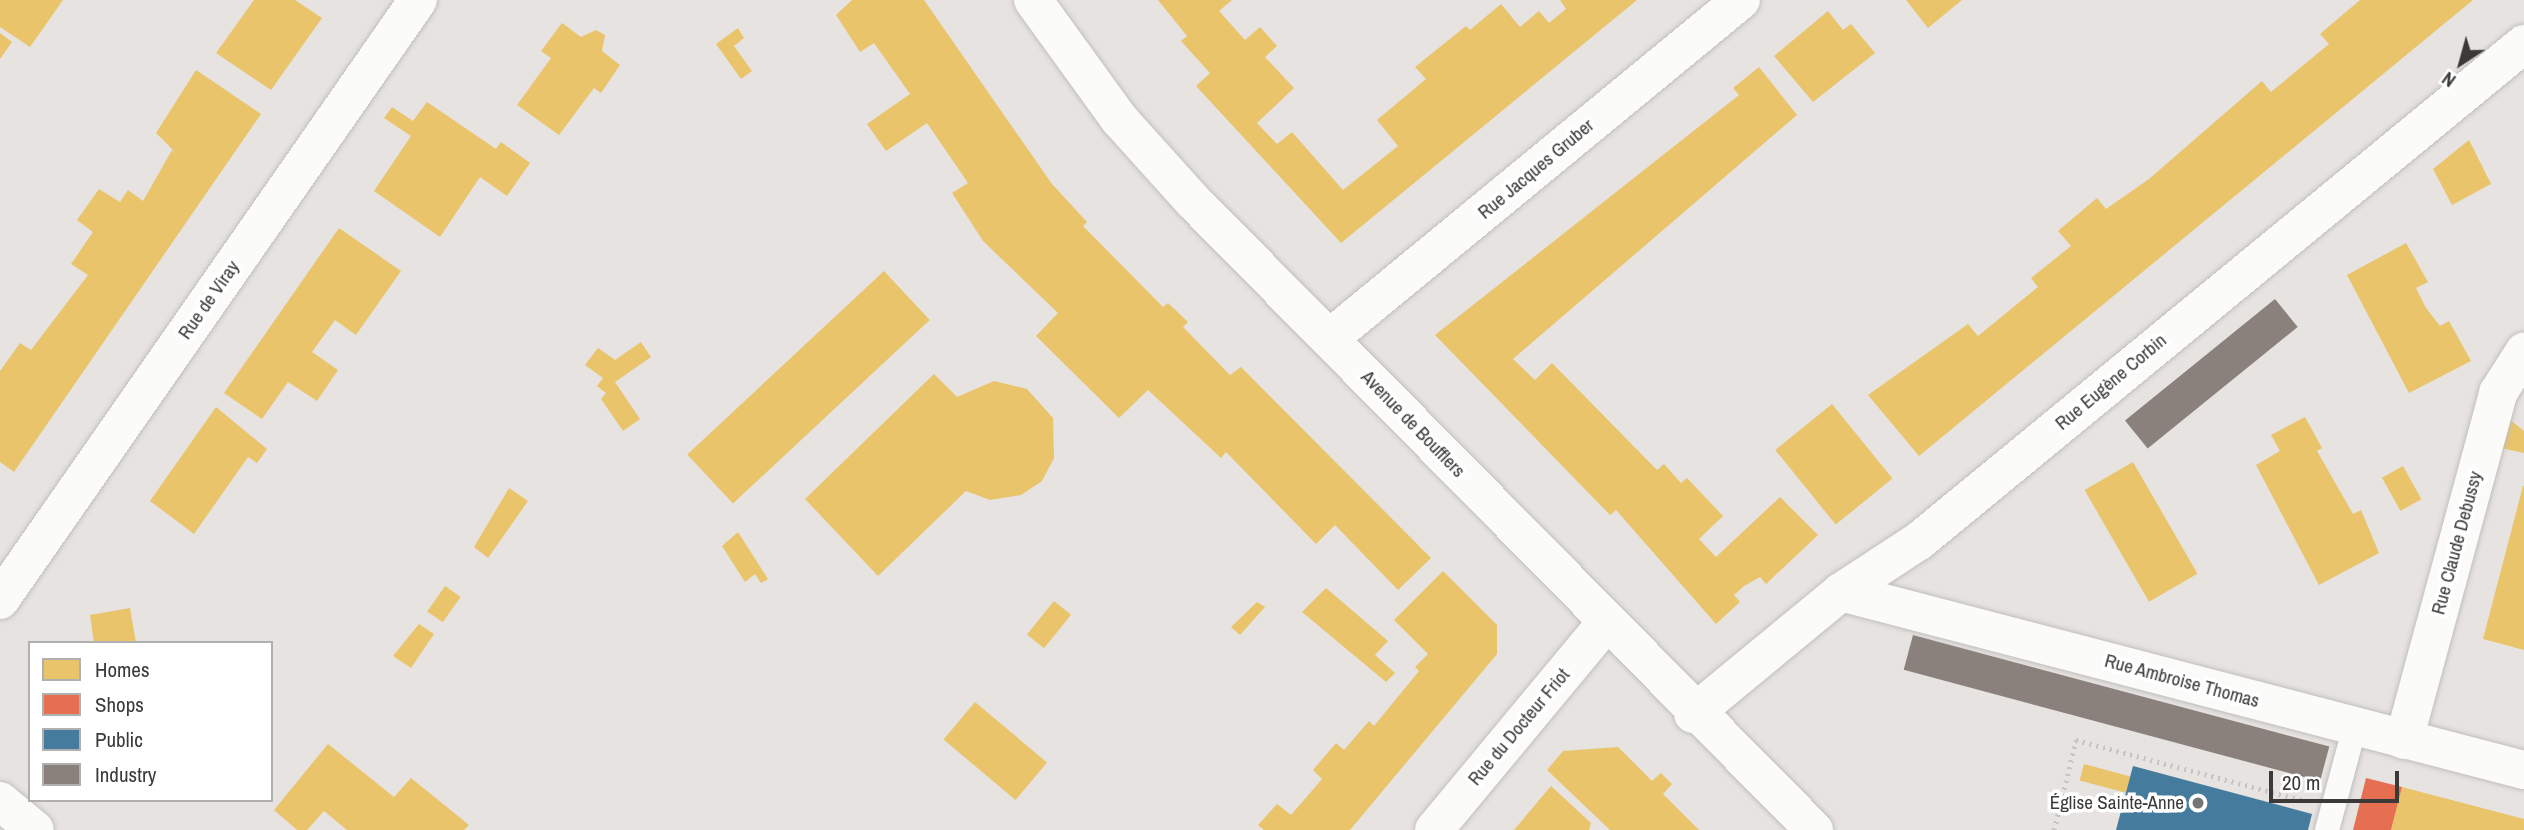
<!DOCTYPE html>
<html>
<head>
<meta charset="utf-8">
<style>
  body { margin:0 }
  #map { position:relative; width:2524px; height:830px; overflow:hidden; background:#e6e3e1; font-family:"Archivo Narrow",sans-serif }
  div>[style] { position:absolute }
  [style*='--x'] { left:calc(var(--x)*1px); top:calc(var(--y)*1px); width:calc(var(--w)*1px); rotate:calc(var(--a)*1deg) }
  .homes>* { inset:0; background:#e9c46a; transform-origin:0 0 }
  .shops>* { inset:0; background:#e76f51 }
  .public>* { inset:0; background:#457b9d }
  .industry>* { inset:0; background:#8a817c; transform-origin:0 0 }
  .path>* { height:4.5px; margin-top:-2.25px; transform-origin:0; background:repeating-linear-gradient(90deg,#c4c4c4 0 2px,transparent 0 7px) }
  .roads { filter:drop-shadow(0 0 2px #c1bfbd) drop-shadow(0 0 2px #c1bfbd) }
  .lane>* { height:24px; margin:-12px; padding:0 12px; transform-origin:12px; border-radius:12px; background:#fbfbfa }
  .street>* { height:38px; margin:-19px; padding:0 19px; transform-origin:19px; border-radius:19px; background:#fbfbfa }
  .secondary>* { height:38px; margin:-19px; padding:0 19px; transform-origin:19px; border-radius:19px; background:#fbfbfa }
  .dots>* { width:19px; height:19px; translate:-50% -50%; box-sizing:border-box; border:4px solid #fff; border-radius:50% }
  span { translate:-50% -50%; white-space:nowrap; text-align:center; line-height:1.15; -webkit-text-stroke:7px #fff; paint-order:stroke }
  .street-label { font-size:19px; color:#3b3a39 }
  .poi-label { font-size:19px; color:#3b3a39 }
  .right { translate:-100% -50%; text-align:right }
  .legend { position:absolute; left:28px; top:641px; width:245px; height:161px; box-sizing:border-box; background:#fff; border:2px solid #b1b0b0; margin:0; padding:9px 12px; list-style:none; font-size:21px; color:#3b3a39 }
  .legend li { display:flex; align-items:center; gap:14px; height:35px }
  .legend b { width:35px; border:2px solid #b1b0b0 }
  .north { position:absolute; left:2426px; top:28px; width:70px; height:70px; -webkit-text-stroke:5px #fff; paint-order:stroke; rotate:216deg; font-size:19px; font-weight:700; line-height:28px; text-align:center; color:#3b3a39 }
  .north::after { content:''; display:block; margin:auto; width:24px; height:32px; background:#3b3a39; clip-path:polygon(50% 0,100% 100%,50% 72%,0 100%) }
  .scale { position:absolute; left:2269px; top:771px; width:130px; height:32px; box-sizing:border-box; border:4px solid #3b3a39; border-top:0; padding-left:9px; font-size:21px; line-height:24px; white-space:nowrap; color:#3b3a39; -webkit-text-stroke:5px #fff; paint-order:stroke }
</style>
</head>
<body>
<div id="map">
  <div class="homes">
    <div style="clip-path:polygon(0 0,63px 0,30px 47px,0 27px)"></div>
    <div style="clip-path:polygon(254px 0,295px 0,322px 18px,271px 90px,216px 53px)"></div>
    <div style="clip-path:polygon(852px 0,924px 0,1052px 184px,1087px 222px,1083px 226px,1163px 307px,1168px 303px,1188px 322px,1183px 327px,1230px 375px,1241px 367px,1431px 558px,1398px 590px,1335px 525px,1316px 544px,1226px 452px,1221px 458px,1148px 390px,1119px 418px,1036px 336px,1058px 313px,983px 241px,952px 193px,968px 183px,927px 123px,886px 151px,867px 124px,910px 94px,874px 43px,860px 52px,836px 15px)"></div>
    <div style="clip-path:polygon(1158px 0,1232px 0,1219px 11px,1245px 40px,1260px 27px,1277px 46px,1265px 57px,1294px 88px,1257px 123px,1277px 144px,1292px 132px,1343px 190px,1398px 146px,1377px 120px,1426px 79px,1415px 67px,1466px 26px,1470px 30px,1501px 4px,1520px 27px,1539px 11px,1549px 23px,1566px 9px,1560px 0,1637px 0,1341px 243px,1196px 86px,1210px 73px,1181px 41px,1187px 36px)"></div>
    <div style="clip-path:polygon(1906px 0,1962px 0,1928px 28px)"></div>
    <div style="clip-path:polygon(2360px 0,2473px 0,1919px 456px,1868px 395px,1968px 324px,1978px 336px,2038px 287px,2031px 278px,2071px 246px,2058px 231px,2097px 198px,2106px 209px,2149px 179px,2262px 81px,2271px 92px,2329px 44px,2320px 34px)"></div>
    <div style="clip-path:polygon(1828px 11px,1843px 30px,1851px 24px,1875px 53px,1813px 102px,1774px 56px)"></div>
    <div style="clip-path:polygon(562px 23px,581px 37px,596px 30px,605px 35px,602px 51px,620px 65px,601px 93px,594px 88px,559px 135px,517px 105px,551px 58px,541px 51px)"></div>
    <div style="clip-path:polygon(738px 28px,744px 38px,734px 46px,752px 71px,741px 79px,716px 44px)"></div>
    <div style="clip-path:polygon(0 33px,12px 42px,0 59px)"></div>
    <div style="clip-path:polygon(1759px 67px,1797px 115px,1513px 359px,1535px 380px,1552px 363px,1657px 470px,1664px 464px,1681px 483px,1687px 478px,1723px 516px,1699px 539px,1716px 557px,1780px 497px,1818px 535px,1766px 584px,1760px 577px,1744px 586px,1734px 595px,1740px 602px,1716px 624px,1616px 510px,1610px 515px,1435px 335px,1739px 95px,1733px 88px)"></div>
    <div style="clip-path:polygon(196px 70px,261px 114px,14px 472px,0 462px,0 371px,20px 343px,31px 350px,88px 275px,71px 264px,93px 232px,77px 220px,99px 189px,120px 202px,128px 190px,143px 201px,172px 150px,177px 154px,156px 133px)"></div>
    <div style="clip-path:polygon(427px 102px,496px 149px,501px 142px,530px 163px,507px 196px,480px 177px,440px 237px,374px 191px,411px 136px,384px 118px,392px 107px,413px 121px)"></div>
    <div style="clip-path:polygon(2469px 140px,2491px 184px,2452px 205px,2433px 169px)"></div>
    <div style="clip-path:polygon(339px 228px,401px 271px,356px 335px,335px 320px,312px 352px,338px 370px,317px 401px,288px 382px,262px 419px,224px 393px)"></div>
    <div style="clip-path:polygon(2406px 243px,2428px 282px,2416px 288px,2426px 308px,2440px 326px,2449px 321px,2471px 361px,2409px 393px,2347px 275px)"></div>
    <div style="left:884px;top:271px;width:67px;height:269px;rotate:47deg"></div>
    <div style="clip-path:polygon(641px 342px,651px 357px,615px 382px,640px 419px,623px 431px,601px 399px,606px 393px,597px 386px,603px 378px,585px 365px,598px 348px,615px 360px)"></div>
    <div style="clip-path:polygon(934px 374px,957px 397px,994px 381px,1027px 389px,1053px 418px,1054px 458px,1042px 481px,1021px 495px,990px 500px,966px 491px,878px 576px,805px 499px)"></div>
    <div style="left:1832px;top:404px;width:96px;height:73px;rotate:51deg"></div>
    <div style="clip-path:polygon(216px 407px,267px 449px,257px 463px,248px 457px,194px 534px,150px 501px)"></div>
    <div style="clip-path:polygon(2305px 417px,2322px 448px,2317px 451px,2353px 514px,2361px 510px,2379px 553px,2319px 585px,2256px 465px,2280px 451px,2271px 435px)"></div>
    <div style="clip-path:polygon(2509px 419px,2524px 431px,2524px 453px,2501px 448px)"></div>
    <div style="left:2133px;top:462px;width:129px;height:56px;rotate:60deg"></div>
    <div style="left:2403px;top:466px;width:38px;height:24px;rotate:61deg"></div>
    <div style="clip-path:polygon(2523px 486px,2524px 486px,2524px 650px,2483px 639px)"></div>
    <div style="clip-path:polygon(509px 488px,528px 501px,488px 558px,474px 547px)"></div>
    <div style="clip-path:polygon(738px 532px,768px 579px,761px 583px,755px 574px,745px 582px,722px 546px)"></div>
    <div style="clip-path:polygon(1443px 571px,1497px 625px,1497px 654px,1350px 830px,1264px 830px,1258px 825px,1277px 804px,1291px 815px,1322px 779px,1313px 770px,1336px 743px,1344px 750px,1369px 721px,1374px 726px,1419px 671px,1415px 667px,1428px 654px,1394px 620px)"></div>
    <div style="left:445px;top:586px;width:19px;height:31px;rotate:35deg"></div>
    <div style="clip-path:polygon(1326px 588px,1388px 641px,1375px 655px,1395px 673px,1386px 682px,1302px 612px)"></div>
    <div style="left:1054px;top:601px;width:22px;height:43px;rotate:39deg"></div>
    <div style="clip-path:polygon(1257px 602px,1265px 607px,1240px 635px,1231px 627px)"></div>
    <div style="clip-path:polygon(130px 608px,136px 643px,94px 643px,90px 615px)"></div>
    <div style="clip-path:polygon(419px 624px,434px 634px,411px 668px,393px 656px)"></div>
    <div style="left:975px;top:702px;width:94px;height:49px;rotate:40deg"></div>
    <div style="clip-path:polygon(328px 744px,394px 797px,411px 778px,469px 825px,464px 830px,347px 830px,324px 811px,307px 830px,297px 830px,274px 810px)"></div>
    <div style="clip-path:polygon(1618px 747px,1652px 781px,1661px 773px,1672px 784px,1663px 794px,1699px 830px,1610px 830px,1547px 770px,1563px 751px)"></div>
    <div style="left:2084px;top:764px;width:48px;height:17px;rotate:15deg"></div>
    <div style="clip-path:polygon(1551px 786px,1591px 823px,1589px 830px,1514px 830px)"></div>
    <div style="clip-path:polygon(2402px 787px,2524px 819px,2524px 830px,2391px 830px)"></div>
  </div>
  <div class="shops">
    <div style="clip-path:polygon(2366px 778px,2402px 787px,2391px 830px,2353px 830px)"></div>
  </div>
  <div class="public">
    <div style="clip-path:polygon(2133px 766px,2312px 814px,2308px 830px,2116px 830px)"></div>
  </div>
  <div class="industry">
    <div style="left:2275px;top:299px;width:36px;height:193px;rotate:51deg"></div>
    <div style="left:1913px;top:635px;width:431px;height:36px;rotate:15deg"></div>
  </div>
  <div class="path">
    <div style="--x:2054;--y:830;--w:93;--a:-76.3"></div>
    <div style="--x:2076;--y:740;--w:234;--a:14.9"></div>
  </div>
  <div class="roads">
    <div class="lane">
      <div style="--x:2327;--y:830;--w:108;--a:-74.9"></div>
    </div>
    <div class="street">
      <div style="--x:1330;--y:338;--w:532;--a:-39.43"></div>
      <div style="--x:1841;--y:592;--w:706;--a:14.61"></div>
      <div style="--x:0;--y:600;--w:731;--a:-55.14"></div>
      <div style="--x:1693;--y:714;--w:192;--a:-39.5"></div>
      <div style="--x:1841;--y:592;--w:93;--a:-33.2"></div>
      <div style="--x:1919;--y:541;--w:783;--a:-39.4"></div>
      <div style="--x:2404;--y:740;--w:360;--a:-74.8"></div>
      <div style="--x:2498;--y:393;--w:49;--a:-57.6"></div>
      <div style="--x:0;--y:801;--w:45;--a:39.6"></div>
      <div style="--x:1434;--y:830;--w:268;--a:-50.3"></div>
    </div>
    <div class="secondary">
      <div style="--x:1033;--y:0;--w:148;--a:54.1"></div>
      <div style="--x:1120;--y:120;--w:109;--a:48"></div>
      <div style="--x:1193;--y:201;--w:884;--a:45.37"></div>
    </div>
  </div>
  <div class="dots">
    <div style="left:2198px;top:803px;background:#777574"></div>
  </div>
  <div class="street-label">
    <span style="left:1536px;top:169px;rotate:-40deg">Rue Jacques Gruber</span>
    <span style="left:209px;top:300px;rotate:-55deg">Rue de Viray</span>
    <span style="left:2111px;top:382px;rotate:-40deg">Rue Eugène Corbin</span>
    <span style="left:1413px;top:424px;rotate:46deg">Avenue de Boufflers</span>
    <span style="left:2457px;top:543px;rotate:-75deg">Rue Claude Debussy</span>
    <span style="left:2182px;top:681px;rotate:15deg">Rue Ambroise Thomas</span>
    <span style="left:1519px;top:727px;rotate:-50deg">Rue du Docteur Friot</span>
  </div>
  <div class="poi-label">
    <span class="right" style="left:2184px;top:803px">Église Sainte-Anne</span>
  </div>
  <ul class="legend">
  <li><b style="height:19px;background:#e9c46a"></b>Homes</li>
  <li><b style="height:19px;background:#e76f51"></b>Shops</li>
  <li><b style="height:19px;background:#457b9d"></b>Public</li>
  <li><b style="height:19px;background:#8a817c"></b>Industry</li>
  </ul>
  <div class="north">N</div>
  <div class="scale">20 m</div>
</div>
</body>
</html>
